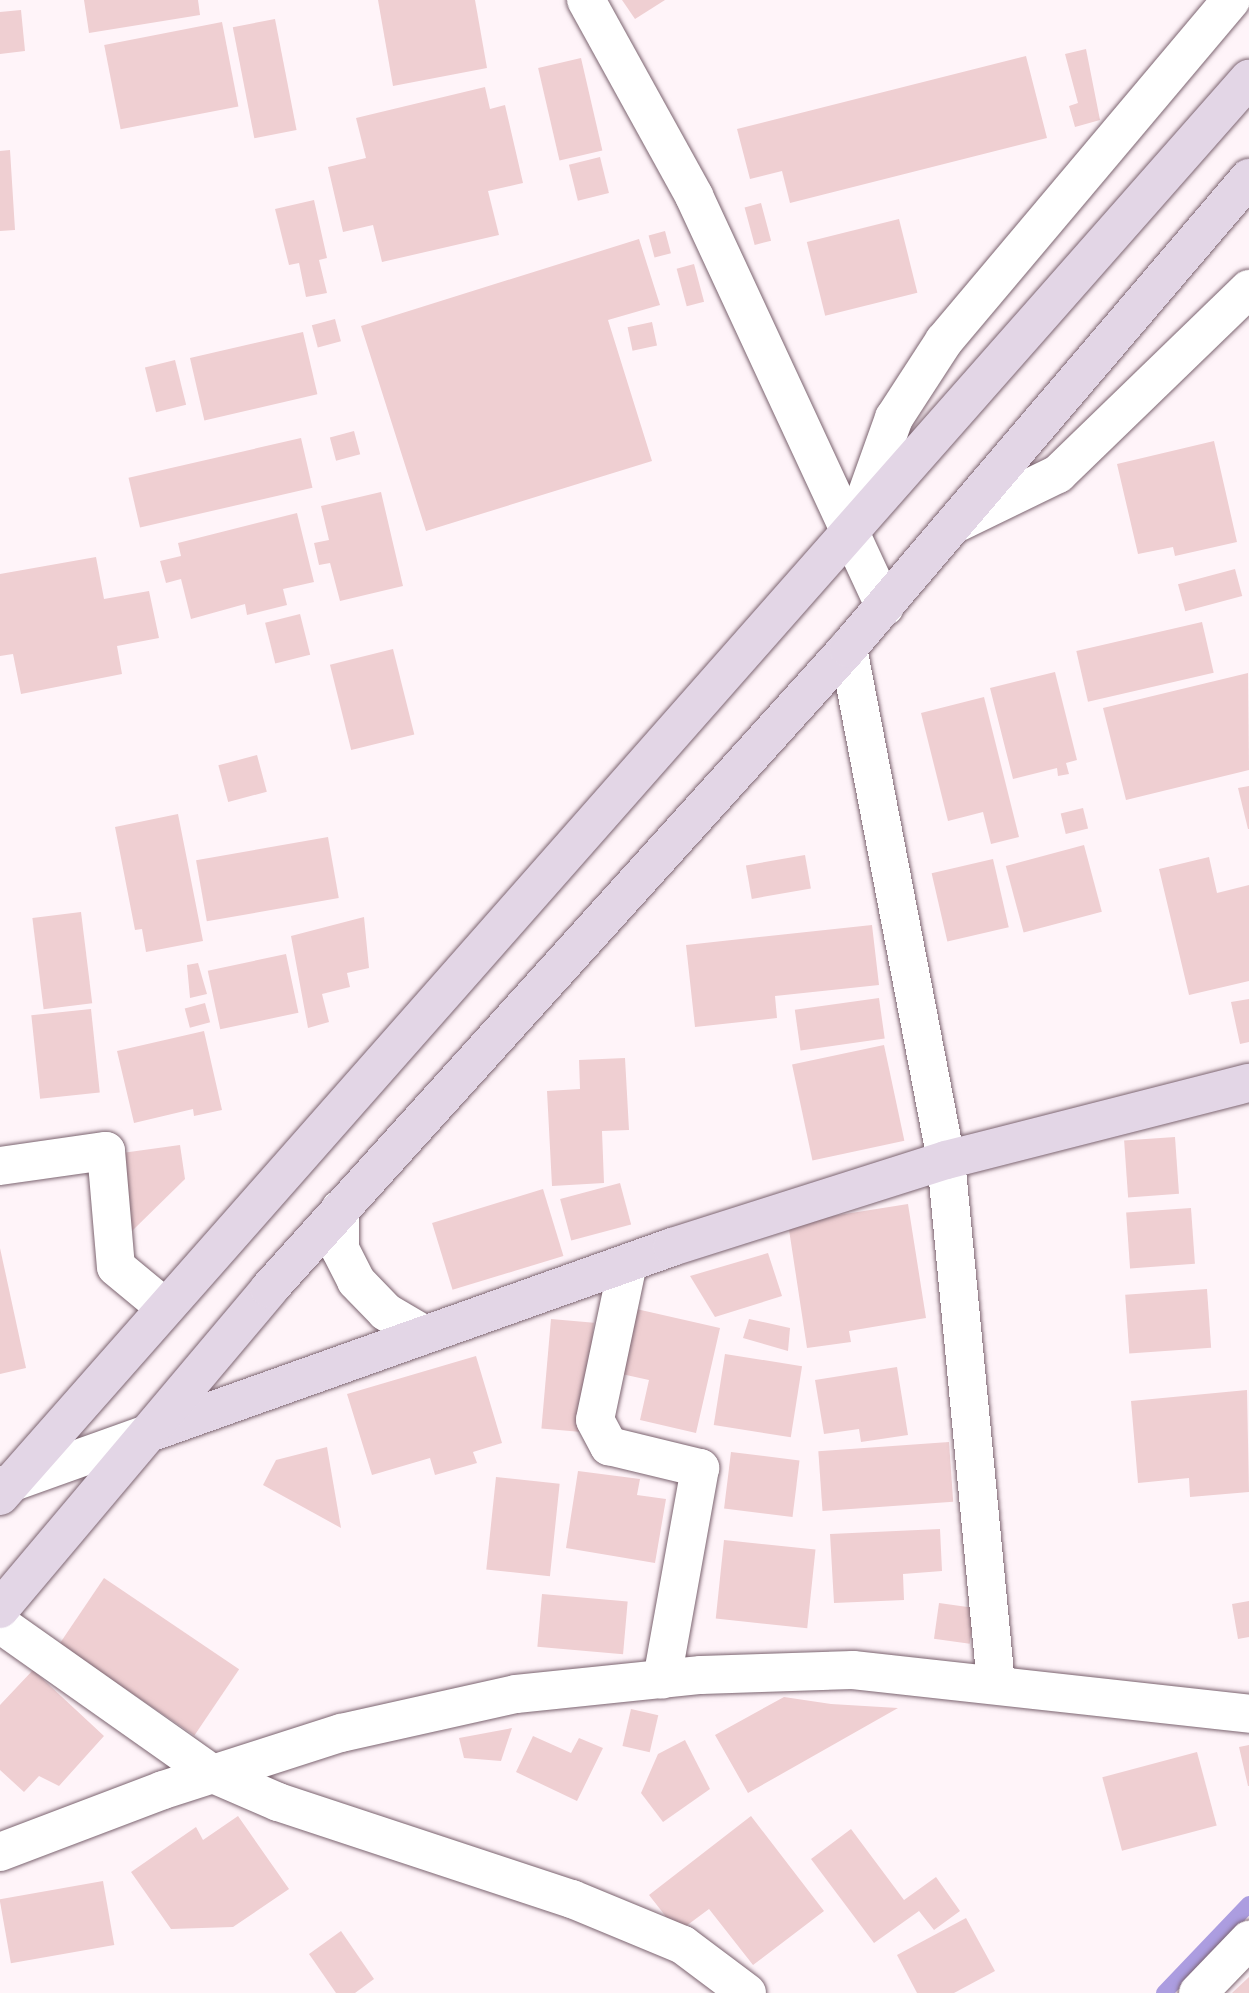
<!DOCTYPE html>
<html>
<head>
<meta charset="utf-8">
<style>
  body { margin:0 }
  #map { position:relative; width:1249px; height:1993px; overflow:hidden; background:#fff4f9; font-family:Bitter,serif }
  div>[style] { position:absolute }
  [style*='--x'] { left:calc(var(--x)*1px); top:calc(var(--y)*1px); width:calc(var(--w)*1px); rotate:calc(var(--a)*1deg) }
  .stream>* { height:16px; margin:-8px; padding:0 8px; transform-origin:8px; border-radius:8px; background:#ac9de0 }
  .building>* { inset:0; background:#efcfd2; transform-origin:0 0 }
  .roads { filter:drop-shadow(0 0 2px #7c6470) drop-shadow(0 0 2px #7c6470) }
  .street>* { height:38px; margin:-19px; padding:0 19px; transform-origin:19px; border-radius:19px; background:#fff }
  .secondary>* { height:38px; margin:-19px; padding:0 19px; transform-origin:19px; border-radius:19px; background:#e3d6e6 }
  span { translate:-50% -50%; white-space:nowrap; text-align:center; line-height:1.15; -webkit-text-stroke:7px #fff; paint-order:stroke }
</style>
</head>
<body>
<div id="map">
  <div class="stream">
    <div style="--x:1164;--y:1993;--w:123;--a:-46.3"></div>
  </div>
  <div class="building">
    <div style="clip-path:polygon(84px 0,198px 0,200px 15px,89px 33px)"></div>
    <div style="clip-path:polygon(378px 0,475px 0,487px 68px,393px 86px)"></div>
    <div style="clip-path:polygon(622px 0,665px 0,635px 19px)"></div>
    <div style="clip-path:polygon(21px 10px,25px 51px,0 54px,0 12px)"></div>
    <div style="left:275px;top:19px;width:113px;height:43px;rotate:79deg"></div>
    <div style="left:222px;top:22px;width:86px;height:120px;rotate:79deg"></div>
    <div style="clip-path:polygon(1086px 49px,1100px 120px,1075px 127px,1069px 106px,1078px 103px,1065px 54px)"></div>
    <div style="clip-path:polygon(1026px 56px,1047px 138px,790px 203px,782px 171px,750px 179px,737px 129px)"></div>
    <div style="left:581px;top:58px;width:95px;height:44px;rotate:77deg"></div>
    <div style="clip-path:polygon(485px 87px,490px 109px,505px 105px,523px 183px,488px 191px,499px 235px,382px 262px,373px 225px,343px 232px,328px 167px,366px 158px,356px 118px)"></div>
    <div style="clip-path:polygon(10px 150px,15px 230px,0 231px,0 151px)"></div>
    <div style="left:600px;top:157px;width:37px;height:32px;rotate:76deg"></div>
    <div style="clip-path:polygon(314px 200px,327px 258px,319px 260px,327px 293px,306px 297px,299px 263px,289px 265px,275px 209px)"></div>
    <div style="left:761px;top:203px;width:39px;height:17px;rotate:75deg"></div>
    <div style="left:899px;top:219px;width:76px;height:95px;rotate:76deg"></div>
    <div style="left:665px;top:231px;width:23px;height:17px;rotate:75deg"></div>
    <div style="clip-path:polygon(639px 239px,660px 305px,608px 320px,652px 461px,426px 531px,361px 326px)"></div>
    <div style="left:694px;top:264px;width:39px;height:18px;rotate:75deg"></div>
    <div style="left:335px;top:319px;width:23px;height:24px;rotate:75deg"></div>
    <div style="left:652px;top:322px;width:24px;height:25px;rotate:78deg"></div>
    <div style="left:303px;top:332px;width:64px;height:116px;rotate:77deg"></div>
    <div style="left:175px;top:360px;width:46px;height:31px;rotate:76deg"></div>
    <div style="left:354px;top:431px;width:24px;height:25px;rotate:75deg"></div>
    <div style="left:301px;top:438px;width:51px;height:177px;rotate:77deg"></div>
    <div style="clip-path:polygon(1214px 441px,1237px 542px,1175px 556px,1173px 547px,1138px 554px,1117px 464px)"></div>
    <div style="clip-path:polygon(381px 492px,403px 586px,340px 601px,330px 563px,319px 565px,314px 543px,329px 540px,321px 506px)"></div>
    <div style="clip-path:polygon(297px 513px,314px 582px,283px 589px,287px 605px,247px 615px,245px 604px,191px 619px,181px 579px,166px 583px,160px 561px,181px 556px,178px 543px)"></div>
    <div style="clip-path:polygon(96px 557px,104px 599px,149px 591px,159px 638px,117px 646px,122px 674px,21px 694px,13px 654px,0 656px,0 574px)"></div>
    <div style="left:1235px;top:569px;width:28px;height:59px;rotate:75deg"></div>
    <div style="left:300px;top:614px;width:42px;height:36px;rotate:76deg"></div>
    <div style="left:1202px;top:622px;width:52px;height:129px;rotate:77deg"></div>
    <div style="left:393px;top:649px;width:88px;height:65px;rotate:76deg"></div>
    <div style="clip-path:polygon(1055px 672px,1077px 760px,1066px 763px,1069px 774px,1058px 776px,1057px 768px,1013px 779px,990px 688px)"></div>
    <div style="clip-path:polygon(1248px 673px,1249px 770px,1126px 800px,1103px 708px)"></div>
    <div style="clip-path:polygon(984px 697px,1019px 837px,991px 844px,983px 812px,948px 821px,921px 713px)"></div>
    <div style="left:257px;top:755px;width:38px;height:40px;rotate:75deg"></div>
    <div style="clip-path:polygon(1249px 786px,1249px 829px,1248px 829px,1238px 788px)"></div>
    <div style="left:1083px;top:808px;width:21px;height:23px;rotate:76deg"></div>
    <div style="clip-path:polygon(178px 814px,203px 941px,146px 952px,142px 929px,135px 930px,115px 827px)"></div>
    <div style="left:328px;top:837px;width:62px;height:134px;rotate:80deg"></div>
    <div style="left:1084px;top:845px;width:69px;height:81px;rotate:75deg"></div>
    <div style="left:805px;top:855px;width:34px;height:60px;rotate:80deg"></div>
    <div style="clip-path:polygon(1209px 857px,1217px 893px,1249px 885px,1249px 981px,1189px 995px,1159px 869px)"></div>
    <div style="left:993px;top:859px;width:70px;height:63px;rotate:77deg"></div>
    <div style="left:81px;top:912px;width:92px;height:49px;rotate:83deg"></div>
    <div style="clip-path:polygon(364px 917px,369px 968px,347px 973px,350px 987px,322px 994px,329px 1022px,308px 1028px,291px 936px)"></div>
    <div style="clip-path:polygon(872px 925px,879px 985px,775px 996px,777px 1018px,695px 1027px,686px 945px)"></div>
    <div style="left:286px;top:954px;width:60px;height:80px;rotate:78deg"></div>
    <div style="clip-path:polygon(198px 963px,207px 994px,190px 998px,187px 965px)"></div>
    <div style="left:879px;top:998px;width:41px;height:85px;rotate:82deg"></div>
    <div style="clip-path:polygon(1249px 999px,1249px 1042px,1240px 1044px,1231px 1002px)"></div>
    <div style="left:205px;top:1003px;width:20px;height:21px;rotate:75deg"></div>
    <div style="left:91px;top:1009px;width:84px;height:60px;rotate:84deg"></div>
    <div style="clip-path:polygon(204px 1031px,222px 1110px,194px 1116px,193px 1109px,134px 1123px,117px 1051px)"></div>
    <div style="left:884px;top:1045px;width:98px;height:94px;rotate:78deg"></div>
    <div style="clip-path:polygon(625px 1058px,629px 1130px,602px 1131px,604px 1183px,552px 1186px,547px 1091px,580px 1089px,579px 1060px)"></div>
    <div style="left:1175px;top:1137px;width:57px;height:51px;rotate:86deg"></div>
    <div style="clip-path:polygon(180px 1145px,185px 1179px,132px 1231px,122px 1153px)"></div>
    <div style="left:620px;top:1183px;width:43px;height:62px;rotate:75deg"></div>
    <div style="left:543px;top:1189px;width:70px;height:116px;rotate:73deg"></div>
    <div style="clip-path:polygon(908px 1204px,926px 1318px,849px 1331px,851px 1342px,807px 1348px,788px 1223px)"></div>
    <div style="left:1191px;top:1208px;width:56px;height:65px;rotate:86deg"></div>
    <div style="clip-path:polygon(0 1248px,26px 1368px,0 1374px)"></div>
    <div style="clip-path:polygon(768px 1253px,782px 1296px,715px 1317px,690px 1276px)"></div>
    <div style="left:1207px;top:1289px;width:59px;height:82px;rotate:86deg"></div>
    <div style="clip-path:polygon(632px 1308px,720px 1328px,696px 1433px,640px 1420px,649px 1380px,617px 1373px)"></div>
    <div style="left:551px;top:1319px;width:43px;height:110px;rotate:5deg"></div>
    <div style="clip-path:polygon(749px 1319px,790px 1328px,788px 1351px,743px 1338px)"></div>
    <div style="left:725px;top:1354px;width:78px;height:72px;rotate:9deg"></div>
    <div style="clip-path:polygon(476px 1356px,502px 1443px,473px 1452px,477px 1463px,435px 1475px,430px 1458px,372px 1475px,347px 1394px)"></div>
    <div style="clip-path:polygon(897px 1367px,908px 1435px,861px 1442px,859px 1429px,824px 1434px,815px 1380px)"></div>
    <div style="clip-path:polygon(1247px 1390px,1249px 1492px,1190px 1497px,1189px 1478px,1138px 1483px,1131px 1401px)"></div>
    <div style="left:949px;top:1442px;width:60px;height:131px;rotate:86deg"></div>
    <div style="clip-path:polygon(327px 1447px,341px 1528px,263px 1485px,276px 1460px)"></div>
    <div style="left:731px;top:1452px;width:69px;height:57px;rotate:7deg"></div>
    <div style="clip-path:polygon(578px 1471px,640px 1479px,637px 1495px,666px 1499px,655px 1563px,566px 1548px)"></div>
    <div style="left:496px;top:1477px;width:64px;height:93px;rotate:6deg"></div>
    <div style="clip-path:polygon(940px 1529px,942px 1571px,903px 1574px,904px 1600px,834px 1603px,830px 1534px)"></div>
    <div style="left:724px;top:1540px;width:92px;height:79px;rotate:6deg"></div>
    <div style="left:104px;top:1578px;width:163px;height:80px;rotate:34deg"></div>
    <div style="left:542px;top:1594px;width:86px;height:53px;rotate:5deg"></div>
    <div style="clip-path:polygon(1249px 1601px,1249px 1637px,1238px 1639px,1232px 1604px)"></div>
    <div style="left:939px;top:1603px;width:36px;height:36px;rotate:8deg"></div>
    <div style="clip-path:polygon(33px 1670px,104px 1736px,59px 1786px,39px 1776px,24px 1792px,0 1770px,0 1705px)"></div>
    <div style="clip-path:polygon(784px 1697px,831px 1704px,898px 1708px,748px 1793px,715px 1735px)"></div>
    <div style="left:631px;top:1709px;width:28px;height:38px;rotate:13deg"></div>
    <div style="clip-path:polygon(512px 1728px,501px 1761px,464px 1758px,459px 1738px)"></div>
    <div style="clip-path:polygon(533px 1736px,571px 1753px,579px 1738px,603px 1748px,577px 1801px,516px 1772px)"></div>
    <div style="clip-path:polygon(685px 1740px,710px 1789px,663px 1822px,641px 1793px,658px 1754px)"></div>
    <div style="clip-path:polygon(1249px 1745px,1249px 1786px,1248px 1786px,1239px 1747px)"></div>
    <div style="left:1197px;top:1752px;width:76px;height:98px;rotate:75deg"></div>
    <div style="clip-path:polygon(238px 1816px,289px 1889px,233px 1927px,171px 1929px,131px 1872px,196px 1827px,203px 1840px)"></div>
    <div style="clip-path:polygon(751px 1816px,824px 1911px,753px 1965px,709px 1909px,678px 1932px,649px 1895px)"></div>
    <div style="clip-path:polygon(851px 1829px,904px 1900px,936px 1877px,960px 1911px,934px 1930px,919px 1911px,874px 1943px,811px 1859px)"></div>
    <div style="left:103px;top:1881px;width:65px;height:105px;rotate:80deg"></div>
    <div style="clip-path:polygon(966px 1918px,995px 1971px,954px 1993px,917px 1993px,897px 1955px)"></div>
    <div style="clip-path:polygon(341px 1931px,374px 1979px,355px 1993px,336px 1993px,309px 1954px)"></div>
    <div style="clip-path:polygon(1249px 1977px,1249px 1993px,1232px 1993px)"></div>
  </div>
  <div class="roads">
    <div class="street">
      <div style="--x:586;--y:0;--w:224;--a:61.1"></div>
      <div style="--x:694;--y:196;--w:453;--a:65.1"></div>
      <div style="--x:959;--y:522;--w:110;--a:-25.9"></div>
      <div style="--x:1058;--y:474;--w:266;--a:-44.1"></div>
      <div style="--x:856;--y:524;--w:113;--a:-70.3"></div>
      <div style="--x:894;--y:418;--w:92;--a:-57"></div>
      <div style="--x:944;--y:341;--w:446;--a:-49.9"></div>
      <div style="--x:848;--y:648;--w:521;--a:79.16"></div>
      <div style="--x:946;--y:1160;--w:526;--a:84.55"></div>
      <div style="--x:0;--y:1166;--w:107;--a:-8.1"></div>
      <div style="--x:106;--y:1151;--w:116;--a:85.1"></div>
      <div style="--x:116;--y:1267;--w:60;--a:39.6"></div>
      <div style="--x:340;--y:1209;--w:40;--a:90"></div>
      <div style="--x:340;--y:1249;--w:36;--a:63"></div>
      <div style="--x:356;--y:1281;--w:43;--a:45.9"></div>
      <div style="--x:386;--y:1312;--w:43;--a:30.7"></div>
      <div style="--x:628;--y:1263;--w:160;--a:101.9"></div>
      <div style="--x:595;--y:1420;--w:30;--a:62"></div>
      <div style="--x:609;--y:1446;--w:94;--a:13.6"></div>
      <div style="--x:700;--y:1468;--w:215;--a:100.2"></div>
      <div style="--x:2;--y:1486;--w:154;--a:-19.7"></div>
      <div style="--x:0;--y:1624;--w:258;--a:35.2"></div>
      <div style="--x:211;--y:1773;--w:73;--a:23.4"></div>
      <div style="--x:278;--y:1802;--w:310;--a:18.3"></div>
      <div style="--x:572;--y:1899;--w:120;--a:22.5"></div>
      <div style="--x:683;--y:1945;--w:80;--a:36.9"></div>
      <div style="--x:0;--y:1852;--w:174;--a:-20.8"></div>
      <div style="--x:163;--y:1790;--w:187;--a:-17.8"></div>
      <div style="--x:341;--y:1733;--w:179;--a:-12.6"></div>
      <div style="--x:516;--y:1694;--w:186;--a:-5.9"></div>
      <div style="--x:701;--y:1675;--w:152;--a:-1.9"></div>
      <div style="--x:853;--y:1670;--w:398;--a:6.3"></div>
      <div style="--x:1198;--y:1993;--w:74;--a:-46.1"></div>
    </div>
    <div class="secondary">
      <div style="--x:152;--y:1432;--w:552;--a:-19.58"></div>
      <div style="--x:672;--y:1247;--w:287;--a:-17.6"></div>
      <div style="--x:946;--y:1160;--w:313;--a:-14.3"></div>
      <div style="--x:0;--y:1496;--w:1889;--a:-48.61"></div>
      <div style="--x:0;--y:1609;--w:418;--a:-49.9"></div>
      <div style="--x:269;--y:1289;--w:864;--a:-47.91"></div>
      <div style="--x:848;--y:648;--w:618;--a:-49.53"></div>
    </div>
  </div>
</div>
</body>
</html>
